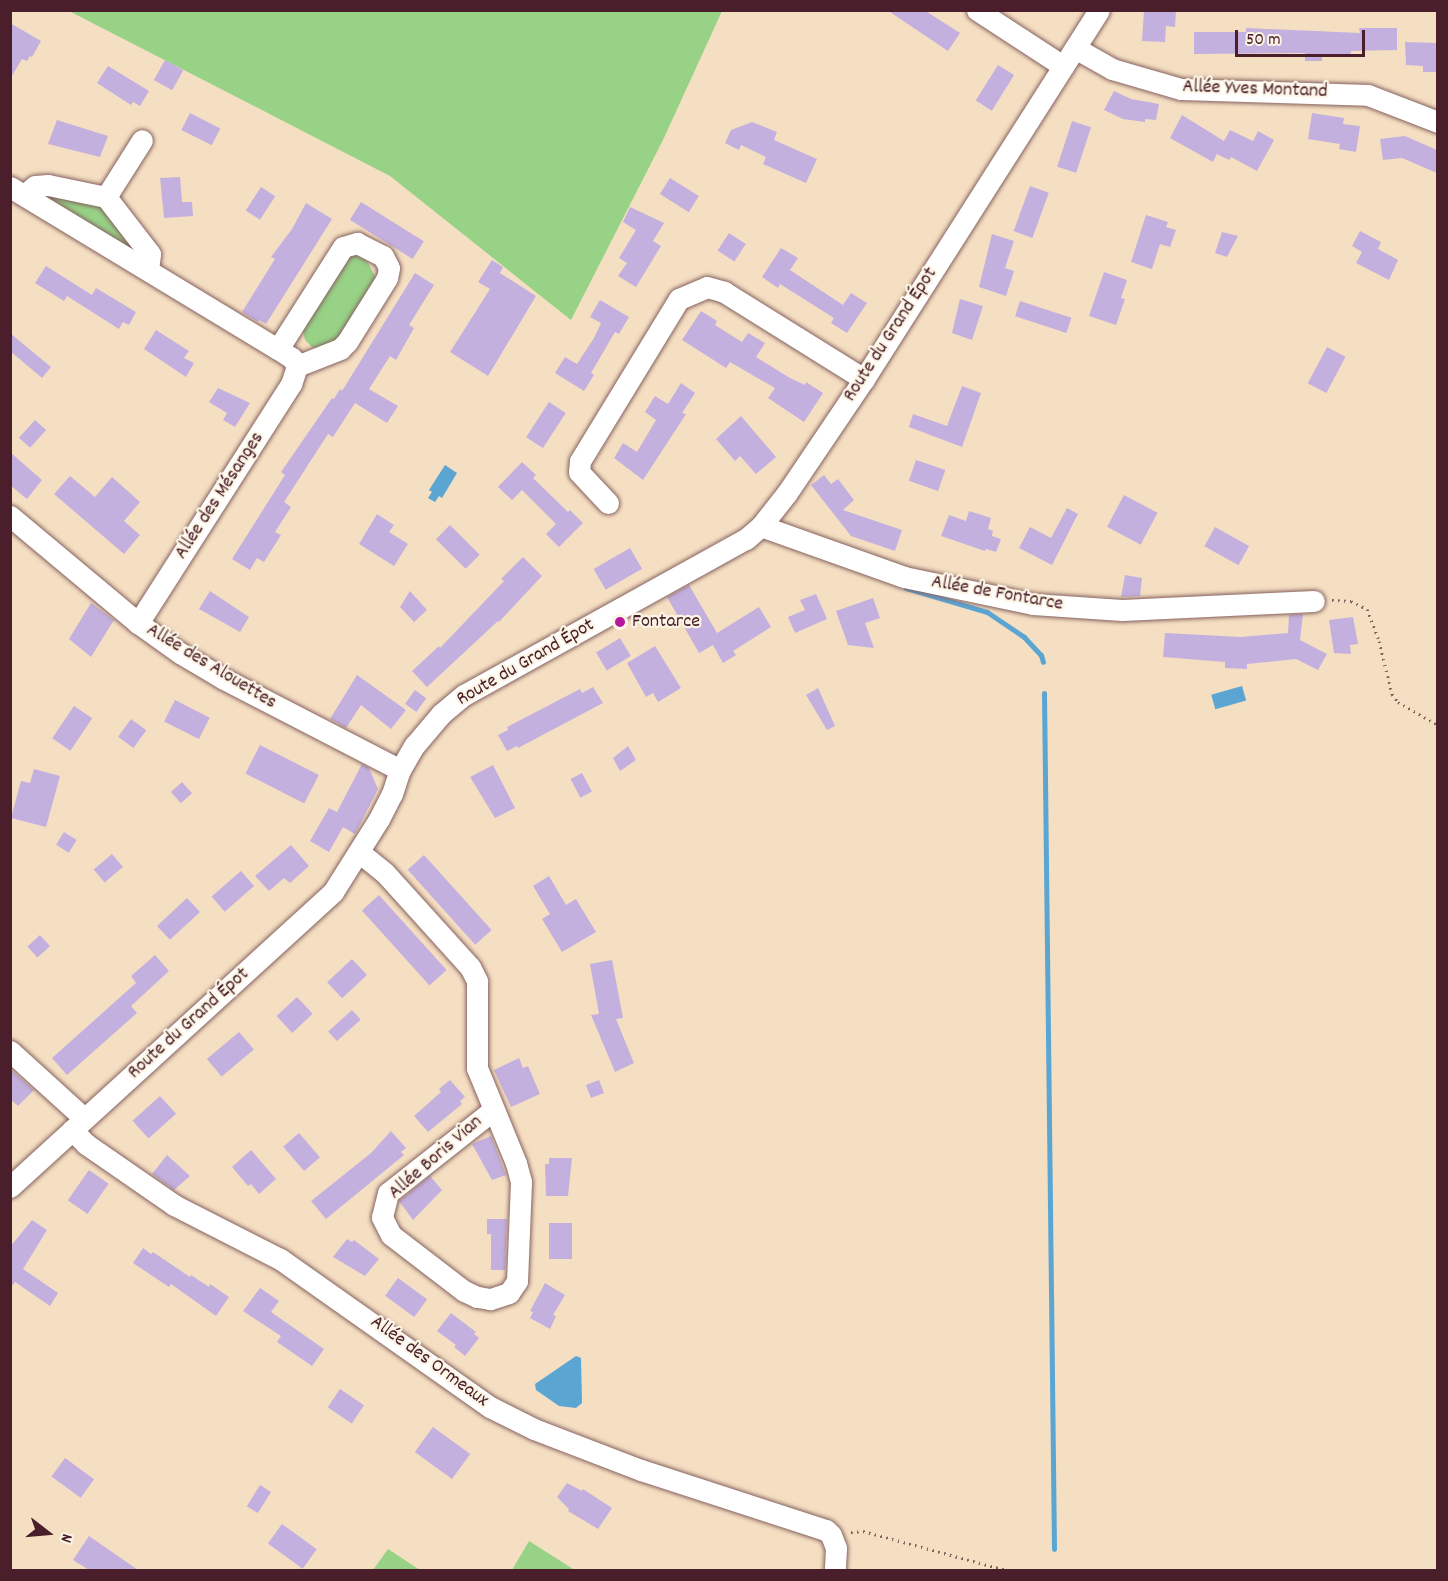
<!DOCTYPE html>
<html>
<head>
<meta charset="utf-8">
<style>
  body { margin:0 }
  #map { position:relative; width:1448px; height:1581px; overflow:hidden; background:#f5dfc2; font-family:Dekko,sans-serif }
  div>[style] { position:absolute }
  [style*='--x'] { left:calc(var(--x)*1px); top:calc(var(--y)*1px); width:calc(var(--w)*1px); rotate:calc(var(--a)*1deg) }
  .green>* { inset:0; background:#97d286 }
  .water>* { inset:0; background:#5ba5d3; transform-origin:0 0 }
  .stream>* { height:5px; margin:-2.5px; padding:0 2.5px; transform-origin:2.5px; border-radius:2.5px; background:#5ba5d3 }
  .building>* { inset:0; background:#c4b0df; transform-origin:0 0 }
  .path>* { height:3px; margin-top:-1.5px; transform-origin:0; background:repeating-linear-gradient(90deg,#866260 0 1.5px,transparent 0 6px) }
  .roads { filter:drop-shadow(0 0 2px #866260) drop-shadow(0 0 2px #866260) }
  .minor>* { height:21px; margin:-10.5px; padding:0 10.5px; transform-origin:10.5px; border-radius:10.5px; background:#fff }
  .dots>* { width:16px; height:16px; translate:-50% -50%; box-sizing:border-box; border:3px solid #fcf5e5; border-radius:50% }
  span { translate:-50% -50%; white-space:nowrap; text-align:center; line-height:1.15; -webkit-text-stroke:4.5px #fcf5e5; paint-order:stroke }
  .street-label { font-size:20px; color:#4a1f2b }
  .poi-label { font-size:20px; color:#4a1f2b }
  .left { translate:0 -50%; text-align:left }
  .frame { position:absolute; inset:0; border:12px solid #4a1f2b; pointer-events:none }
  .north { position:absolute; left:18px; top:1503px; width:60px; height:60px; -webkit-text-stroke:4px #fcf5e5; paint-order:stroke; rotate:106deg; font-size:16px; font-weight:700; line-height:24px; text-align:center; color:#4a1f2b }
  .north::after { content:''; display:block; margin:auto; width:21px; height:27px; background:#4a1f2b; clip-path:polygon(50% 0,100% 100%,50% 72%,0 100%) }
  .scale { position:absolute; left:1235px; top:30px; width:130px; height:27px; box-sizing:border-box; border:3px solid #4a1f2b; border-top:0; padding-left:8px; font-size:18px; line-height:21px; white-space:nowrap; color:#4a1f2b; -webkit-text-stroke:4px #fcf5e5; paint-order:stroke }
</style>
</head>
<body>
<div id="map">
  <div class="green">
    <div style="clip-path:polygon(69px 11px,722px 11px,663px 140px,571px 320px,390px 176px)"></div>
    <div style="clip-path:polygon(49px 195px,102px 202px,134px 248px,132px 250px,47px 198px)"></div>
    <div style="clip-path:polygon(347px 256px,357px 256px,367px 261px,376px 278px,342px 339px,322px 349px,312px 347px,305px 340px,302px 327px)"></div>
    <div style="clip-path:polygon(529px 1541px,573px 1569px,572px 1570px,512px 1570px)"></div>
    <div style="clip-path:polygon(388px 1549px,420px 1570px,373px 1570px)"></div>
  </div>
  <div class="water">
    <div style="clip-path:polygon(445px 465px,457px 473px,442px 498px,439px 496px,435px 502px,428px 498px,432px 492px,429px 490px)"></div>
    <div style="left:1242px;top:686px;width:15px;height:32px;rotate:74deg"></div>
    <div style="clip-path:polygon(576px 1356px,581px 1358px,582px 1403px,576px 1408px,559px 1406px,536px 1390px,535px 1384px)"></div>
  </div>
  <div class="stream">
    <div style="--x:906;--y:588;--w:84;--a:16.5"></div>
    <div style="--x:987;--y:612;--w:45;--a:34"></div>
    <div style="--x:1024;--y:637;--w:25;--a:47"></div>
    <div style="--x:1041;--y:655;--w:7;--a:74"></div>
    <div style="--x:1044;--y:693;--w:856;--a:89.33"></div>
  </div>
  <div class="building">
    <div style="clip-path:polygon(887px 10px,924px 10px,960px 33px,948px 51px)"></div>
    <div style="clip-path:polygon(1144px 10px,1176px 11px,1175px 27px,1166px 26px,1165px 42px,1142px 41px)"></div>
    <div style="clip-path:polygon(10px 23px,41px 41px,32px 57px,30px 56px,27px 61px,22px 59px,10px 79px)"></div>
    <div style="clip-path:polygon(1246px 28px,1360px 33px,1359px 28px,1397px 28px,1397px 50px,1351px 51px,1350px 56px,1322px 55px,1322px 61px,1305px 61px,1305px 53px,1194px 54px,1194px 32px,1246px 32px)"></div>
    <div style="clip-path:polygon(1405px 42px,1437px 43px,1437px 72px,1423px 72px,1423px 66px,1406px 65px)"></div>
    <div style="left:165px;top:60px;width:21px;height:23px;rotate:29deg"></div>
    <div style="left:998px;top:65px;width:19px;height:42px;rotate:32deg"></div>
    <div style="clip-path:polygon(108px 66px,149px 91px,140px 106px,133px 102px,131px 105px,97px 83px)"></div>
    <div style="clip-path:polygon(1114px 91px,1131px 99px,1159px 104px,1156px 120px,1145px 119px,1145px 122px,1123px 119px,1104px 110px)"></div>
    <div style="left:190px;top:113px;width:34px;height:19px;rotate:27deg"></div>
    <div style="clip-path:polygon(1312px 113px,1344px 118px,1343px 124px,1360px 126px,1356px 152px,1339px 149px,1340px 144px,1308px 139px)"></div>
    <div style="clip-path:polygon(1182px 115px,1224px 141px,1230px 130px,1253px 141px,1258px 131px,1274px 140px,1257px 171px,1231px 157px,1229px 160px,1217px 154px,1213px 162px,1170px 138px)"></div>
    <div style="clip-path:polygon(57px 120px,108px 136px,100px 157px,48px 144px)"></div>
    <div style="left:1072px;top:121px;width:20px;height:48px;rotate:18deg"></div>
    <div style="clip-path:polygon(752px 122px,777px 132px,774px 140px,817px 159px,806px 183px,763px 164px,766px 157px,741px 145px,739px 150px,725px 143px,731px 130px)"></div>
    <div style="clip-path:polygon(1405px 136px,1437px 150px,1437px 173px,1402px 158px,1383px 160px,1380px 139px)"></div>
    <div style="clip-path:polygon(180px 177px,182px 202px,192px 202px,193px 216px,164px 218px,160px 178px)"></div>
    <div style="left:670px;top:178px;width:34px;height:19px;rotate:32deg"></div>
    <div style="left:1030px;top:186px;width:20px;height:48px;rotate:20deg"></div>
    <div style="left:261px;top:187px;width:17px;height:28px;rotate:33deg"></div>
    <div style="left:361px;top:202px;width:74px;height:21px;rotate:32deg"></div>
    <div style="clip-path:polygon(306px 203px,332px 219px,266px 324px,259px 320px,258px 322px,242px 312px,275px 259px,271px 257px,292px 229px)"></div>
    <div style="clip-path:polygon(630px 207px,664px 223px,653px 241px,661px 246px,636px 287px,618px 276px,627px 263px,619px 258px,636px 230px,623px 222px)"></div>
    <div style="clip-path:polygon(1146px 215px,1168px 222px,1166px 227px,1176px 230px,1170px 247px,1160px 244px,1152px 269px,1131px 262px)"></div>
    <div style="clip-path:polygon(1360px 231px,1381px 242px,1378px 249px,1398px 260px,1389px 280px,1356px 263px,1362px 252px,1352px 246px)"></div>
    <div style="clip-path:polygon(1222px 232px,1238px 236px,1227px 257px,1215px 253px)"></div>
    <div style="left:729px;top:233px;width:20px;height:21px;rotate:33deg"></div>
    <div style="clip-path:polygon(992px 234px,1014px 241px,1005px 268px,1014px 271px,1006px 296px,979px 287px)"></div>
    <div style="clip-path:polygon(781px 248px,798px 258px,790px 270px,843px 305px,851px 293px,867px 303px,847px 333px,831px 323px,834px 318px,780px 284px,778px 288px,762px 277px)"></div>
    <div style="clip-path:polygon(492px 260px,503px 267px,500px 273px,536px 296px,488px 376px,450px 352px,490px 289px,478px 282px)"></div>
    <div style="clip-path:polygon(46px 266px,92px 295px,96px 288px,136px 312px,129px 325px,123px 322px,119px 329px,67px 296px,64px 301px,35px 283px)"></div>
    <div style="clip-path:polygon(1104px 272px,1127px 280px,1121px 298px,1125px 299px,1116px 325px,1089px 316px)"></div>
    <div style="clip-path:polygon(415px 273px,434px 285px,409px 325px,414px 328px,396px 360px,390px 356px,369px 389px,398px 406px,387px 423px,355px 403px,333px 437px,328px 434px,284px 502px,291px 507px,275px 532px,281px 535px,264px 562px,257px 558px,250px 570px,232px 559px,285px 475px,281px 472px,332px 398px,334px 399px,340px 389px,342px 391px)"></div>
    <div style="clip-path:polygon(960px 299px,983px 306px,972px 340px,952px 333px)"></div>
    <div style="clip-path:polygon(600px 300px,629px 317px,619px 334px,615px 332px,591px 373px,594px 375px,584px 391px,555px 373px,565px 357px,577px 364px,594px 338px,601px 323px,590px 317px)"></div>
    <div style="left:1020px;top:301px;width:54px;height:16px;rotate:18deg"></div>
    <div style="clip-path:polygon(701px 311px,717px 321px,715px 325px,742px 342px,748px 333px,765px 343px,756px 357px,790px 378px,805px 385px,806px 382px,823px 393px,804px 422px,768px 398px,775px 388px,730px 362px,726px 368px,682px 340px)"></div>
    <div style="clip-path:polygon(156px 330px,189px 351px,184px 358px,194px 363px,186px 377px,144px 349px)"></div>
    <div style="clip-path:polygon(10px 333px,51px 367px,42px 378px,10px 351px)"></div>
    <div style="left:1327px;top:347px;width:21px;height:41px;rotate:28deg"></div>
    <div style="clip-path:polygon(681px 383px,695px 393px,682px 413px,686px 414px,643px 480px,614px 458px,623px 443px,637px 452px,656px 420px,645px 412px,655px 396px,668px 404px)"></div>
    <div style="clip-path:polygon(962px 386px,981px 393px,962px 447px,909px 427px,913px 414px,947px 426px)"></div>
    <div style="clip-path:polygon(218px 388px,250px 403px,235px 427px,223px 420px,227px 413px,209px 402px)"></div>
    <div style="left:549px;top:402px;width:20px;height:42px;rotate:33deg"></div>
    <div style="clip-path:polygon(741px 416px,776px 457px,756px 474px,740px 456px,735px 461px,716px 439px)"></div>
    <div style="left:35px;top:420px;width:15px;height:24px;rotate:42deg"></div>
    <div style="clip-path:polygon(10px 452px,42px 480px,27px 499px,10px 485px)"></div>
    <div style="left:916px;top:460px;width:31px;height:22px;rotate:19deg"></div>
    <div style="clip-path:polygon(522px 462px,536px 475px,533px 478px,568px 512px,570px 510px,583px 523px,559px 547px,546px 534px,556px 524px,522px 490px,512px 500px,498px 487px)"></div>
    <div style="clip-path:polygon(824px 475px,831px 484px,838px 479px,854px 500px,843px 510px,902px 530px,895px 551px,851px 536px,811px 485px)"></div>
    <div style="clip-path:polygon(70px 476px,95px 497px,112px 477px,140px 502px,124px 521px,140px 535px,124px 554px,54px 494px)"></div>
    <div style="left:1124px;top:495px;width:38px;height:36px;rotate:28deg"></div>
    <div style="clip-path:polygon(1067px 508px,1078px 514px,1052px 565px,1019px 548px,1030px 527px,1051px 538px)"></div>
    <div style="clip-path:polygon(969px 511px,991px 518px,988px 529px,993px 531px,992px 536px,1001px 539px,996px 552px,986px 549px,985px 551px,941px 536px,949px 515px,966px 521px)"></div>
    <div style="clip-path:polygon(377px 514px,394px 525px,389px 532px,408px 544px,394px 566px,359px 544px)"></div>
    <div style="left:450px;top:525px;width:42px;height:20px;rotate:45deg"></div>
    <div style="left:1215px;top:527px;width:39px;height:22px;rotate:29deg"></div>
    <div style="left:630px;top:548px;width:24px;height:42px;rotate:60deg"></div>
    <div style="clip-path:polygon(523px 557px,542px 576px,499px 622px,498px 621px,427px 687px,412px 671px,439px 646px,440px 648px,504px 581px,501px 579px)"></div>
    <div style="clip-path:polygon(1125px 575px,1142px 578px,1140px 596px,1121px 597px)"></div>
    <div style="clip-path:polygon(689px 585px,717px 633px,759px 607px,771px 627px,733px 651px,736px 655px,723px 663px,713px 645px,699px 653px,667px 597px)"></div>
    <div style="clip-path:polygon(210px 591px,249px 617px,240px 632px,199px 609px)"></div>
    <div style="clip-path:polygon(410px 591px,427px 610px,414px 622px,400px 607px)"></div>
    <div style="clip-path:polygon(816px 594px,827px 619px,795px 633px,788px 617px,805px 610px,800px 600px)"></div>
    <div style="clip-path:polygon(873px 598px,880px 618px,865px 623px,874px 648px,848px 645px,836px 611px)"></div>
    <div style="clip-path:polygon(91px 603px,114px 620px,91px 657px,69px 639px)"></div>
    <div style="clip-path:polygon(1303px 614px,1300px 640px,1327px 654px,1318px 670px,1296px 659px,1247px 664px,1247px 669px,1225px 668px,1225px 662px,1163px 657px,1165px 633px,1241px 637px,1288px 633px,1289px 615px)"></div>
    <div style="clip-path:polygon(1353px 617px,1358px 644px,1350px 645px,1351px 654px,1334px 653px,1329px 620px)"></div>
    <div style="left:620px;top:638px;width:21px;height:28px;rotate:59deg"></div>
    <div style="clip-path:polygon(655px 646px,681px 688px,658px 702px,653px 693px,646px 697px,627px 663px)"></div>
    <div style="clip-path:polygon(357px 675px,406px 710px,391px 729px,361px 705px,346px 728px,330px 719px)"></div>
    <div style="clip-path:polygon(593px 687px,603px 703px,518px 748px,517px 746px,507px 751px,498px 735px,508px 730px,507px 727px,580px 689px,582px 693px)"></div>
    <div style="clip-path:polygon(818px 688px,835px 726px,827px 730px,806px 695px)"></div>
    <div style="left:415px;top:690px;width:14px;height:17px;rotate:36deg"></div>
    <div style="left:175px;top:700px;width:39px;height:24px;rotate:27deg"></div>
    <div style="left:74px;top:706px;width:22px;height:39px;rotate:34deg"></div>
    <div style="left:131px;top:719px;width:19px;height:22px;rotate:36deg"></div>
    <div style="left:260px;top:745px;width:66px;height:32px;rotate:27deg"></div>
    <div style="clip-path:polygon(628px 746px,636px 760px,620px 771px,613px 758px)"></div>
    <div style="clip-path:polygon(362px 764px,369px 768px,378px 789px,355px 834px,343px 827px,329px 852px,310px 841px,329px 808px,337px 812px)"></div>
    <div style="clip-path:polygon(493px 765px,515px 808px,495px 818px,470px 777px)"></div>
    <div style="clip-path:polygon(34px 769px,60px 776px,46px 827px,11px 818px,21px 781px,30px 783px)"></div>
    <div style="left:582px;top:773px;width:21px;height:13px;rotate:62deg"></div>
    <div style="left:182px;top:782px;width:15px;height:15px;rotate:48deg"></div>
    <div style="left:64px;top:832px;width:15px;height:15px;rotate:32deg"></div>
    <div style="clip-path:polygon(291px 845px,309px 866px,290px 883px,284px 878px,269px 891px,255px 876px)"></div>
    <div style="left:112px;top:854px;width:17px;height:24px;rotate:50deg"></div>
    <div style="left:424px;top:855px;width:101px;height:22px;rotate:48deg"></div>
    <div style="left:241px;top:871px;width:20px;height:39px;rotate:49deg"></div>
    <div style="clip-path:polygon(549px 876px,566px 905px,576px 899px,596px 932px,562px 952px,542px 919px,550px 914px,533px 886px)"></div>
    <div style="left:379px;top:895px;width:101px;height:23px;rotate:48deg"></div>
    <div style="left:187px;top:898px;width:19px;height:41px;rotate:47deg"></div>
    <div style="left:40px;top:935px;width:15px;height:17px;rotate:48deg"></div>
    <div style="clip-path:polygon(155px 955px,169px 971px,131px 1006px,137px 1013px,67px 1075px,52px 1058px,136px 983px,131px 976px)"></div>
    <div style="left:352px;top:959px;width:22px;height:34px;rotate:47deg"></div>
    <div style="clip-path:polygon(612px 960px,623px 1018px,616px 1019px,634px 1063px,615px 1072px,591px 1015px,599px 1014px,590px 964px)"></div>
    <div style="left:297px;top:997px;width:23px;height:28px;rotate:47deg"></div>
    <div style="left:352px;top:1010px;width:13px;height:32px;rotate:48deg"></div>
    <div style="left:239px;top:1032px;width:23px;height:42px;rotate:50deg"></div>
    <div style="clip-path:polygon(519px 1058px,523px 1068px,528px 1066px,540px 1094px,511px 1107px,494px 1070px)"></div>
    <div style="clip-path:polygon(10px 1069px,34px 1090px,18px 1106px,10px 1099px)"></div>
    <div style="clip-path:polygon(450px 1080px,465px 1097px,460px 1101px,462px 1104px,428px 1132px,414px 1116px,441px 1092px,439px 1089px)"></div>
    <div style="left:599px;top:1080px;width:14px;height:14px;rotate:69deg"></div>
    <div style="left:160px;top:1096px;width:24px;height:37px;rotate:48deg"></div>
    <div style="clip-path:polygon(391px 1131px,406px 1148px,401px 1152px,404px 1155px,326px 1219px,311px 1201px,371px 1153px)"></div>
    <div style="left:299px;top:1133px;width:32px;height:21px;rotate:49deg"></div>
    <div style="clip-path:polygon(491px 1136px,506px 1175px,492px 1180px,472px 1144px)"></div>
    <div style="clip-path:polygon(251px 1150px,276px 1179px,259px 1194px,251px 1184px,248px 1186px,232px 1167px)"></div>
    <div style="clip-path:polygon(167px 1155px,190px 1176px,174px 1190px,152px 1174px)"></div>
    <div style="clip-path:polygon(549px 1158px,572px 1158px,568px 1196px,546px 1196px,545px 1164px,549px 1164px)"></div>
    <div style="left:89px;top:1170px;width:24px;height:37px;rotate:35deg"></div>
    <div style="clip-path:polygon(430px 1176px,442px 1190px,413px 1220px,399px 1201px)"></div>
    <div style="clip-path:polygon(487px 1219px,507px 1219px,505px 1270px,491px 1270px,491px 1234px,487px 1234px)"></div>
    <div style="clip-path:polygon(32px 1220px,47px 1230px,23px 1269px,58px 1293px,50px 1306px,15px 1282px,10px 1288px,10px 1247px)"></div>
    <div style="left:549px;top:1223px;width:23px;height:36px"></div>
    <div style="clip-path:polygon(347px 1239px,352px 1242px,354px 1240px,379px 1259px,365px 1276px,333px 1257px)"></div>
    <div style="clip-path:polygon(143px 1248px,151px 1254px,153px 1252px,190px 1277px,191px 1275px,209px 1287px,210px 1284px,229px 1297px,216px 1316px,171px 1284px,169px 1287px,133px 1263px)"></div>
    <div style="left:398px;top:1278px;width:36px;height:22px;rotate:36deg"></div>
    <div style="clip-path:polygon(545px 1283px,565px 1295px,553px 1315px,556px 1316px,550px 1329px,530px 1318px,533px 1312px,530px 1311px)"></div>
    <div style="clip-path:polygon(260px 1288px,279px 1301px,271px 1312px,324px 1349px,312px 1366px,277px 1342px,281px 1336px,243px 1311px)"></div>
    <div style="clip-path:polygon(451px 1313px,476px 1332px,474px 1334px,479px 1338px,465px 1356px,454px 1347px,456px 1345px,437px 1331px)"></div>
    <div style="left:340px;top:1389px;width:29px;height:22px;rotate:34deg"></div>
    <div style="left:433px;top:1427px;width:46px;height:31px;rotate:36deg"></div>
    <div style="left:65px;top:1458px;width:36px;height:23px;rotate:36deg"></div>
    <div style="clip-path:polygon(567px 1483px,582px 1491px,583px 1489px,612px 1508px,598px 1529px,568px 1511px,569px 1509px,557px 1497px)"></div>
    <div style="left:260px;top:1485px;width:13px;height:25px;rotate:32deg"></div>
    <div style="left:282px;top:1524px;width:43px;height:24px;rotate:36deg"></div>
    <div style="clip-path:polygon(89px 1536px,138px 1570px,89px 1570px,73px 1560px)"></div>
  </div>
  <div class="path">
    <div style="--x:1332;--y:600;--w:19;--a:3"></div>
    <div style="--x:1351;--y:601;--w:18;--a:27"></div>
    <div style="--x:1367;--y:609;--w:34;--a:69"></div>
    <div style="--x:1379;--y:641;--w:55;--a:76.2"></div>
    <div style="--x:1392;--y:694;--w:10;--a:53"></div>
    <div style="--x:1398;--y:702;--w:46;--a:29.9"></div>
    <div style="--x:851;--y:1532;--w:12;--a:-5"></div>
    <div style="--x:863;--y:1531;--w:148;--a:15.3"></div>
  </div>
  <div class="roads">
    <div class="minor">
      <div style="--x:977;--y:10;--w:103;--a:33.1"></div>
      <div style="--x:1075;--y:48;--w:43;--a:29.6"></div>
      <div style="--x:1112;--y:69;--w:72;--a:16.2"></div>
      <div style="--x:1181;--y:89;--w:187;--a:1.8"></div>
      <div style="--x:1368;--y:95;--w:75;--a:21.1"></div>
      <div style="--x:10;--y:187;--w:313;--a:31.2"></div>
      <div style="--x:278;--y:349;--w:17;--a:33"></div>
      <div style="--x:292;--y:358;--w:9;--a:58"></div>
      <div style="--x:297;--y:366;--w:19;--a:108"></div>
      <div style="--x:291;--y:384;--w:284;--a:122.6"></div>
      <div style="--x:24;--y:195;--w:14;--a:-39"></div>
      <div style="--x:35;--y:186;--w:13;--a:-4"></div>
      <div style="--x:48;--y:185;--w:59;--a:11.7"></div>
      <div style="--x:106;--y:197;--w:72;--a:52.3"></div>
      <div style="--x:150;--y:254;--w:16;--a:97"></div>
      <div style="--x:106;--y:197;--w:67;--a:-57.7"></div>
      <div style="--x:278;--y:349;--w:121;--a:-57.5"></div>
      <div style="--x:343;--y:247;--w:15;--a:-16"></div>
      <div style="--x:357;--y:243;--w:29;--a:27"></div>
      <div style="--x:383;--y:256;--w:13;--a:63"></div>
      <div style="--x:389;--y:268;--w:10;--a:101"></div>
      <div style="--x:387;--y:278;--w:75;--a:122"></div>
      <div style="--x:347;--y:342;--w:10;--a:135"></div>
      <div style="--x:340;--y:349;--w:46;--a:158.4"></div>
      <div style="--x:608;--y:503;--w:42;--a:-133.1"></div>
      <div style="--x:579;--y:472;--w:11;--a:-85"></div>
      <div style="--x:580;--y:461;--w:190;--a:-58.6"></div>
      <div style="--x:679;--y:299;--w:30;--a:-23"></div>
      <div style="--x:707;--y:287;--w:18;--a:16"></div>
      <div style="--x:724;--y:292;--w:165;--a:31.9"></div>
      <div style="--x:10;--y:516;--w:167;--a:39.9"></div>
      <div style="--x:138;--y:623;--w:52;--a:35.5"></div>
      <div style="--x:180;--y:653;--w:51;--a:30.6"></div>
      <div style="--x:224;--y:679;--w:198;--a:27.3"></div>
      <div style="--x:761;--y:526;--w:152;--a:19.6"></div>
      <div style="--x:904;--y:577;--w:132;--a:11.8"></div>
      <div style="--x:1033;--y:604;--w:89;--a:3.9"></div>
      <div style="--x:1122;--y:610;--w:192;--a:-2.7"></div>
      <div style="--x:359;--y:852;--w:33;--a:39"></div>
      <div style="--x:385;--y:873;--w:127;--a:47.9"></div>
      <div style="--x:470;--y:967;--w:16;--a:63"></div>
      <div style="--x:477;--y:981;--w:87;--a:90"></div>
      <div style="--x:477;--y:1068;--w:103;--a:67.7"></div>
      <div style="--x:516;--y:1163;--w:20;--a:75"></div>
      <div style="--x:521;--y:1182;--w:99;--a:92.3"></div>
      <div style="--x:517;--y:1281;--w:14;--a:124"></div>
      <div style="--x:509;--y:1293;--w:20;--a:162"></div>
      <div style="--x:490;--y:1299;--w:13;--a:-171"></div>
      <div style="--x:477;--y:1297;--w:14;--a:-155"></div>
      <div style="--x:464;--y:1291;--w:92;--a:-142.5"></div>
      <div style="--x:391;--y:1235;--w:20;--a:-117"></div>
      <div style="--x:382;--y:1217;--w:25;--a:-76"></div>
      <div style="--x:388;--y:1193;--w:134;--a:-38.3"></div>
      <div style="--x:10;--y:1051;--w:100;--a:42.2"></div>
      <div style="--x:72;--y:1130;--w:20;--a:45"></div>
      <div style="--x:86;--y:1144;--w:107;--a:34.7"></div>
      <div style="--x:174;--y:1205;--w:119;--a:27"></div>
      <div style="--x:280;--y:1259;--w:257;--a:35.2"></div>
      <div style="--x:490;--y:1407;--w:49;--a:26.6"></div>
      <div style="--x:534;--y:1429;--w:115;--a:21"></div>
      <div style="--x:641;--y:1470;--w:194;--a:18"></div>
      <div style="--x:826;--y:1530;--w:7;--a:45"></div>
      <div style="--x:831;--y:1535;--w:14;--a:69"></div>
      <div style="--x:836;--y:1548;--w:22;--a:93"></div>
      <div style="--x:10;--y:1187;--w:437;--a:-42.4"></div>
      <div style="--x:333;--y:892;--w:86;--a:-57.8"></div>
      <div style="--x:379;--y:819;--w:28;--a:-63"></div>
      <div style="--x:392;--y:794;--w:25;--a:-72"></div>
      <div style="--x:400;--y:770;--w:28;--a:-60"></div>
      <div style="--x:414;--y:746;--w:42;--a:-49.8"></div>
      <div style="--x:441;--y:714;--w:30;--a:-40"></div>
      <div style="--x:464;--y:695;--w:322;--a:-29"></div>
      <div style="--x:746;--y:539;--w:20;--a:-41"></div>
      <div style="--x:761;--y:526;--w:42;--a:-51.8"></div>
      <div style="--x:787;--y:493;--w:138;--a:-56"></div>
      <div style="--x:864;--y:379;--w:437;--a:-57.5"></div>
    </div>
  </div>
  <div class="dots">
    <div style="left:620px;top:622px;background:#b5179e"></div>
  </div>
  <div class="street-label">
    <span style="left:1255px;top:90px;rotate:2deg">Allée Yves Montand</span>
    <span style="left:891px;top:335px;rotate:-57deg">Route du Grand Épot</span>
    <span style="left:220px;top:496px;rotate:-57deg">Allée des Mésanges</span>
    <span style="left:997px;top:594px;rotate:10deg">Allée de Fontarce</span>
    <span style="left:526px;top:663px;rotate:-30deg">Route du Grand Épot</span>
    <span style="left:211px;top:667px;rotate:31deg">Allée des Alouettes</span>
    <span style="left:189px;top:1024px;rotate:-42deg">Route du Grand Épot</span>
    <span style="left:436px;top:1158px;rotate:-41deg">Allée Boris Vian</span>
    <span style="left:429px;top:1362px;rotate:36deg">Allée des Ormeaux</span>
  </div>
  <div class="poi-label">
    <span class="left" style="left:632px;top:622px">Fontarce</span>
  </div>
  <div class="frame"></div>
  <div class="north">N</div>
  <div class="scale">50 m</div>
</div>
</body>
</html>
